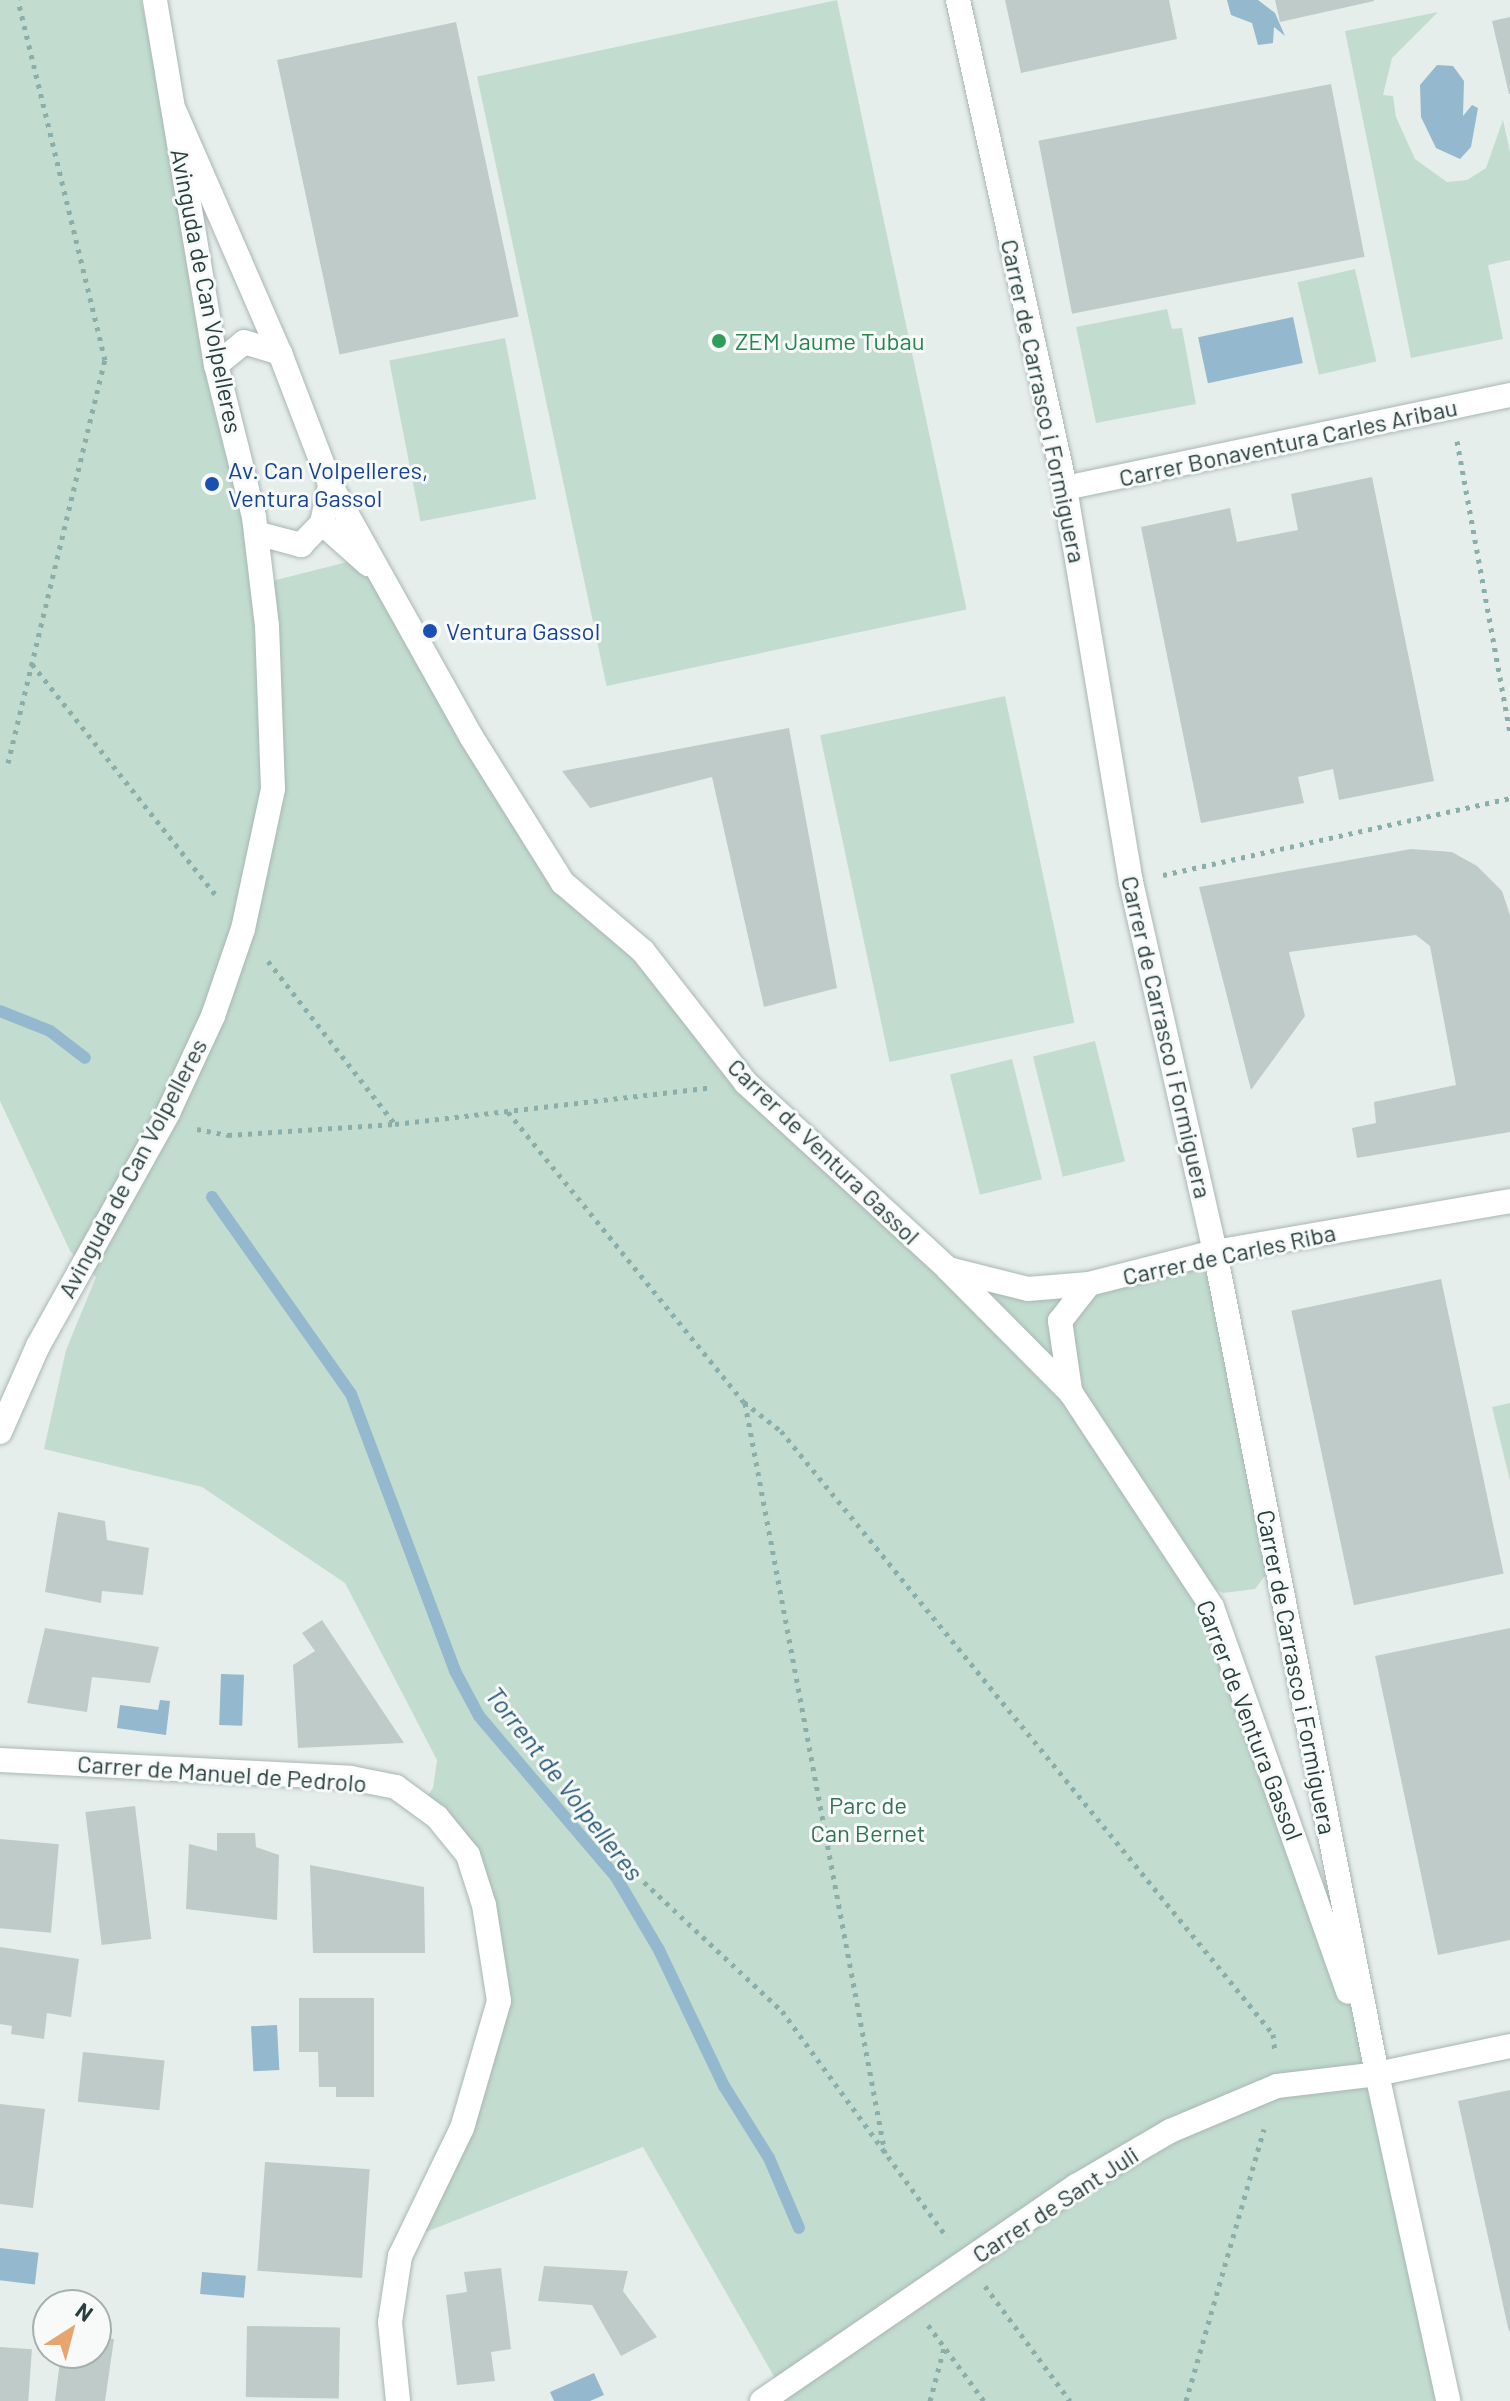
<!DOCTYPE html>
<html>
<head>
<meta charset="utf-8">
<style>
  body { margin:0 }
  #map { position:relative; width:1510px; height:2401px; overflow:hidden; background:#e6eeec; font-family:Barlow,sans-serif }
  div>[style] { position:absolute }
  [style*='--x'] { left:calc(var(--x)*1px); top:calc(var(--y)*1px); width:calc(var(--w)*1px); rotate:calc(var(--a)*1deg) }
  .green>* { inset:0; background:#c2ddcf; transform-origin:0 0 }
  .water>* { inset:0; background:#94b8cd; transform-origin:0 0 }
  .stream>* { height:12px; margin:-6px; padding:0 6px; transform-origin:6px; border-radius:6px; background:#94b8cd }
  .building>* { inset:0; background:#bfcbc9; transform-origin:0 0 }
  .path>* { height:5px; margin-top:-2.5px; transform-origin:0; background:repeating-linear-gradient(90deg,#8aafab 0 4px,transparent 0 10px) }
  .roads { filter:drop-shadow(0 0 2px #a9b6b4) drop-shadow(0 0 2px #a9b6b4) }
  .street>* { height:24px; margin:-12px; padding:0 12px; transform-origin:12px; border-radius:12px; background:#fff }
  .dots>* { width:22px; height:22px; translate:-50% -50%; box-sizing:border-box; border:4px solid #f7faf9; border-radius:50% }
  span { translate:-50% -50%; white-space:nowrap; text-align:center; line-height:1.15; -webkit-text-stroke:6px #f7faf9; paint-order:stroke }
  .street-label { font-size:24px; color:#273f3d }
  .leisure-label { font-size:24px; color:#27864d }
  .left { translate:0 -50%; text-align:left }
  .transit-label { font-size:24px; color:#164399 }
  .park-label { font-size:24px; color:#34725a }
  .water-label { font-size:26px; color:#255776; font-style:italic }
  .north { position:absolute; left:32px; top:2289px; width:80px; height:80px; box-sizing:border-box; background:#f7faf9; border:2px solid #a4afae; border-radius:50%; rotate:36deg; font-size:22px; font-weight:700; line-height:32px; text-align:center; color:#273f3d }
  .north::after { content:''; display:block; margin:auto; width:28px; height:36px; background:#e6a56c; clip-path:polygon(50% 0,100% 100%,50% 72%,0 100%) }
</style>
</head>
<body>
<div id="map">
  <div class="green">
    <div style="clip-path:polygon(0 0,141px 0,264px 583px,371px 556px,563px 881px,714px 1052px,950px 1269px,1026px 1287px,1215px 1252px,1270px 1569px,1255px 1589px,1223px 1593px,1194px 1577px,1377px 2074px,1448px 2401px,761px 2401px,780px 2387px,643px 2147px,413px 2237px,499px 2007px,471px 1856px,422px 1804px,433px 1788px,437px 1760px,345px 1583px,202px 1487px,44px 1449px,66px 1350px,96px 1277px,70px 1251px,0 1101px)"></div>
    <div style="left:837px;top:0;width:623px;height:368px;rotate:78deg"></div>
    <div style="clip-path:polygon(1438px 12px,1392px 58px,1383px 95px,1393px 96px,1396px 117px,1415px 159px,1447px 182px,1467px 180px,1486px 168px,1503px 120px,1510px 152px,1510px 260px,1488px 265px,1503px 339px,1411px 358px,1345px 31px)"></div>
    <div style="left:1355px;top:269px;width:95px;height:59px;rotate:77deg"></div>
    <div style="clip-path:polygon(1167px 309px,1172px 329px,1182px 328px,1196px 404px,1096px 423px,1076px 327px)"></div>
    <div style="left:505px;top:338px;width:164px;height:118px;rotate:79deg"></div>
    <div style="left:1005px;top:696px;width:334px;height:189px;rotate:78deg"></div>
    <div style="left:1095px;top:1041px;width:124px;height:64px;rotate:76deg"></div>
    <div style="left:1012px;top:1059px;width:124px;height:64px;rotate:76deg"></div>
    <div style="clip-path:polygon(1510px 1403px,1510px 1481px,1492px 1407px)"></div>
  </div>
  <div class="water">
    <div style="clip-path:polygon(1227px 0,1258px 0,1275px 13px,1285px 36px,1274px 27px,1273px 43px,1258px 45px,1252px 23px,1231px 15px)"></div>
    <div style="clip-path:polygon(1437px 65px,1453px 66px,1464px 81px,1463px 116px,1472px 105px,1478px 108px,1471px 147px,1460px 159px,1436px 148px,1421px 117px,1420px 85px)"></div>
    <div style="left:1293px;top:317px;width:47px;height:97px;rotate:78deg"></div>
    <div style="left:221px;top:1674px;width:23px;height:51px;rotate:2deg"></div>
    <div style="clip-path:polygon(160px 1700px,170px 1701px,166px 1735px,117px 1728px,120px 1705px,158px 1710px)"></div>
    <div style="left:277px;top:2025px;width:45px;height:26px;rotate:87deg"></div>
    <div style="left:0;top:2248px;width:39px;height:32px;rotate:7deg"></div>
    <div style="left:202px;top:2272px;width:44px;height:22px;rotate:5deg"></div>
    <div style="clip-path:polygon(594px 2373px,604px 2395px,590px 2401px,554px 2401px,550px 2392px)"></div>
  </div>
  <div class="stream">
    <div style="--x:0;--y:1011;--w:54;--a:21.8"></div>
    <div style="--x:50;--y:1031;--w:44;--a:37.6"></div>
    <div style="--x:212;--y:1197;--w:241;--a:54.8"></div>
    <div style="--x:351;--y:1394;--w:296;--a:69.4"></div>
    <div style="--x:455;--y:1671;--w:51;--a:61.9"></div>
    <div style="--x:479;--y:1716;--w:211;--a:49.6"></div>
    <div style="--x:616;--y:1877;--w:85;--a:59.5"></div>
    <div style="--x:659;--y:1950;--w:151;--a:64.5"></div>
    <div style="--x:724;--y:2086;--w:85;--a:58"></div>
    <div style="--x:769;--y:2158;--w:76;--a:66.8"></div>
  </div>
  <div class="building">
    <div style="clip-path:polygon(1005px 0,1169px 0,1177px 39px,1021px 73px)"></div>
    <div style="clip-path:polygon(1275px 0,1374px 0,1374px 1px,1280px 22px)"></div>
    <div style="clip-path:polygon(1510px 17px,1510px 94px,1509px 94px,1492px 21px)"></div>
    <div style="left:456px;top:22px;width:301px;height:183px;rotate:78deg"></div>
    <div style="left:1331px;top:84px;width:176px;height:298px;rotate:79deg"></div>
    <div style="clip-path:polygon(1372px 477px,1434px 781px,1339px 800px,1333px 769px,1298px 777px,1304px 803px,1201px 823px,1141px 527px,1230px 508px,1237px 542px,1298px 530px,1291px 494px)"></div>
    <div style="clip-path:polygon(789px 728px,837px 988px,764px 1007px,712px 777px,590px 808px,562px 771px)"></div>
    <div style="clip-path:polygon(1411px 849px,1452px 852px,1477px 866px,1502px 891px,1510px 915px,1510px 1132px,1357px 1158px,1352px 1128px,1376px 1123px,1374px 1102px,1456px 1085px,1430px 946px,1416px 935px,1289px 952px,1305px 1016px,1251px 1090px,1199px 887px)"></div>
    <div style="left:1441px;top:1279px;width:301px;height:153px;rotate:78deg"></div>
    <div style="clip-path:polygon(58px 1512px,105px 1521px,107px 1540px,149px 1548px,143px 1595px,102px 1591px,101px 1603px,45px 1592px)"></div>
    <div style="clip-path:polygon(322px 1620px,404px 1743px,298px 1748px,293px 1665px,315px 1651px,302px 1633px)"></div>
    <div style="clip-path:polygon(45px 1628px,159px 1647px,150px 1683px,92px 1677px,87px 1712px,27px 1703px)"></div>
    <div style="clip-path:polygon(1510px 1628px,1510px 1940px,1438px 1955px,1375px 1656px)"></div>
    <div style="left:135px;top:1806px;width:134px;height:50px;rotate:83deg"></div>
    <div style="clip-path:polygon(217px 1833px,255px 1833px,256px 1847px,279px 1855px,277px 1920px,186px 1909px,189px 1844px,217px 1851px)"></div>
    <div style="left:0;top:1839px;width:59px;height:89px;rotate:5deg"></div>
    <div style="clip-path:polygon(310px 1865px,424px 1887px,425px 1953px,313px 1953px)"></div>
    <div style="clip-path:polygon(0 1947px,79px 1959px,71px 2017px,47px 2013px,44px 2039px,11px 2034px,12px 2026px,0 2024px)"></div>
    <div style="clip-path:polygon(299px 1998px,374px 1998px,374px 2097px,336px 2097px,336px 2087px,319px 2087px,318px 2052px,299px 2052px)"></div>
    <div style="left:83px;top:2052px;width:82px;height:50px;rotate:6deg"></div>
    <div style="clip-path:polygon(1510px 2090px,1510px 2331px,1509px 2332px,1458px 2101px)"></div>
    <div style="clip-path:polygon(0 2104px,45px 2109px,33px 2208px,0 2204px)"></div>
    <div style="left:265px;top:2162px;width:105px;height:109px;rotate:4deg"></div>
    <div style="clip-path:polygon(544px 2266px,628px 2271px,623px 2291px,657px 2337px,621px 2356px,592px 2305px,538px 2301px)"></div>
    <div style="clip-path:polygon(501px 2268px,511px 2349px,491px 2352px,495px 2381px,457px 2385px,446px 2295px,467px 2292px,464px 2272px)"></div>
    <div style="left:247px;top:2326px;width:93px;height:71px;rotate:1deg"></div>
    <div style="clip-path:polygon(96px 2337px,114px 2339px,105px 2401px,55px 2401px,61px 2353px,96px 2353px)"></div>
    <div style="left:0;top:2347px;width:32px;height:54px;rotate:4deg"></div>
  </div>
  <div class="path">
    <div style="--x:1457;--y:441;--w:297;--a:79.7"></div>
    <div style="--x:32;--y:664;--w:294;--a:51.5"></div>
    <div style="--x:8;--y:763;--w:415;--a:-76.5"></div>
    <div style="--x:105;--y:360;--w:370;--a:-103.6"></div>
    <div style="--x:1163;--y:875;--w:355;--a:-12.5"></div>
    <div style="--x:268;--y:961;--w:207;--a:52.1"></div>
    <div style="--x:508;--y:1112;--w:374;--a:50.9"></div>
    <div style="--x:744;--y:1402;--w:47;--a:38.1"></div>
    <div style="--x:781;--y:1431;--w:778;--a:50.79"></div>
    <div style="--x:1273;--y:2034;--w:19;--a:84"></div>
    <div style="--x:197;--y:1129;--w:32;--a:11"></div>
    <div style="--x:228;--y:1135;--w:167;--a:-3.8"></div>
    <div style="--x:395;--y:1124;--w:315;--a:-6.6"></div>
    <div style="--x:745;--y:1403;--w:763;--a:79.43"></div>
    <div style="--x:644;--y:1882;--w:189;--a:43.1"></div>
    <div style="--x:782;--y:2011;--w:280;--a:53.9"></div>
    <div style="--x:985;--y:2286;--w:143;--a:53.5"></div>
    <div style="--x:928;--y:2325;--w:94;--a:53.6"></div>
    <div style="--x:930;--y:2401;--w:55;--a:-75.2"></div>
    <div style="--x:1186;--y:2401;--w:283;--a:-74"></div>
  </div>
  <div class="roads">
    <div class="street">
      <div style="--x:958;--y:0;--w:500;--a:77.6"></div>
      <div style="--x:1065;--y:488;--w:399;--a:80.5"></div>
      <div style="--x:1131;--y:882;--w:379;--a:77.2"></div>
      <div style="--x:1215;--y:1252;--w:838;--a:78.85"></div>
      <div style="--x:1377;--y:2074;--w:335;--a:77.7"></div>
      <div style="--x:175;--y:112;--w:263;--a:66.5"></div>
      <div style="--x:280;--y:353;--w:140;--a:69.1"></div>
      <div style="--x:330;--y:484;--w:291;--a:60.8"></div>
      <div style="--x:472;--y:738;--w:171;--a:57.9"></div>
      <div style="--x:563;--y:883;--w:105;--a:40.4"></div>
      <div style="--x:643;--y:951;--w:167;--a:52"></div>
      <div style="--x:746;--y:1083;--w:275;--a:42.6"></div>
      <div style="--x:948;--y:1269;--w:175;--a:45.2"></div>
      <div style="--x:1071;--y:1393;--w:256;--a:56.6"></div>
      <div style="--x:1212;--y:1607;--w:408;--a:70.5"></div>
      <div style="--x:216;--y:365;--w:36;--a:-39"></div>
      <div style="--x:244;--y:342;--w:38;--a:17"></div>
      <div style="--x:1065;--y:488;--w:455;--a:-11.8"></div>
      <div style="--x:322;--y:523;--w:62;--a:41.7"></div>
      <div style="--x:256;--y:533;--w:47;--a:14.9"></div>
      <div style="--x:301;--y:545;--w:30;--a:-46"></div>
      <div style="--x:322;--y:523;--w:40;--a:-78"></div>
      <div style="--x:948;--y:1269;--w:82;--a:14"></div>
      <div style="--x:1028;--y:1289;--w:61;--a:-4.7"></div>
      <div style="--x:1089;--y:1284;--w:130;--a:-14.3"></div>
      <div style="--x:1215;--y:1252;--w:299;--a:-9.8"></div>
      <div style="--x:1070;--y:1390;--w:70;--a:-98.2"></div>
      <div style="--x:1060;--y:1321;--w:47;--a:-51.9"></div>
      <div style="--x:0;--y:1432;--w:94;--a:-66.2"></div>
      <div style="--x:38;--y:1346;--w:267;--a:-60.8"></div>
      <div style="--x:168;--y:1113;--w:107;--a:-65.1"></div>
      <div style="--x:213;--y:1016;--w:92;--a:-71"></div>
      <div style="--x:243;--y:929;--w:143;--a:-77.9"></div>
      <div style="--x:273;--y:789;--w:163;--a:-92.1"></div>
      <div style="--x:267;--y:626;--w:110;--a:-96.8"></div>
      <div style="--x:254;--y:517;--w:157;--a:-104"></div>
      <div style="--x:216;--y:365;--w:370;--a:-99.5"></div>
      <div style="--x:0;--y:1760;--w:351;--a:2.9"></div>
      <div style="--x:351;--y:1778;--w:46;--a:11.3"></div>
      <div style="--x:396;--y:1787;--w:51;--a:36.2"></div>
      <div style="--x:437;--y:1817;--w:49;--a:50.8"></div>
      <div style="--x:468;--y:1855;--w:52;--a:72.3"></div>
      <div style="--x:484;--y:1905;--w:97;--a:81.1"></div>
      <div style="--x:499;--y:2001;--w:132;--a:106.2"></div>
      <div style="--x:462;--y:2128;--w:142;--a:115.8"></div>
      <div style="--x:400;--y:2256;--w:67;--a:98.6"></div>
      <div style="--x:390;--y:2322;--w:79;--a:84.2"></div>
      <div style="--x:762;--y:2401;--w:381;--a:-34.4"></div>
      <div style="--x:1076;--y:2186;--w:109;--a:-30.3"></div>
      <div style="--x:1170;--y:2131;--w:116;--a:-22.8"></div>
      <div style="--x:1277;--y:2086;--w:101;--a:-6.8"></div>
      <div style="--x:1377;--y:2074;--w:136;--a:-11.9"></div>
    </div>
  </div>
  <div class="dots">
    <div style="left:719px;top:341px;background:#2e9e5b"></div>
    <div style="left:212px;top:484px;background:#1a4fb4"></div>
    <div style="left:430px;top:631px;background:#1a4fb4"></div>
  </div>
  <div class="street-label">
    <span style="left:207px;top:291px;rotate:79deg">Avinguda de Can Volpelleres</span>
    <span style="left:1044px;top:401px;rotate:78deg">Carrer de Carrasco i Formiguera</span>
    <span style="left:1288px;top:442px;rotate:-12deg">Carrer Bonaventura Carles Aribau</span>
    <span style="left:1167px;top:1037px;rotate:77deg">Carrer de Carrasco i Formiguera</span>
    <span style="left:824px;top:1151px;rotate:44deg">Carrer de Ventura Gassol</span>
    <span style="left:132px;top:1168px;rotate:-62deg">Avinguda de Can Volpelleres</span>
    <span style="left:1229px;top:1254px;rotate:-12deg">Carrer de Carles Riba</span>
    <span style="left:1297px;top:1672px;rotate:79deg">Carrer de Carrasco i Formiguera</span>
    <span style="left:1250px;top:1720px;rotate:69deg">Carrer de Ventura Gassol</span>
    <span style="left:222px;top:1773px;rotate:4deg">Carrer de Manuel de Pedrolo</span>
    <span style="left:1055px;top:2204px;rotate:-33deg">Carrer de Sant Juli</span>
  </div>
  <div class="leisure-label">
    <span class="left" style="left:735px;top:341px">ZEM Jaume Tubau</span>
  </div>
  <div class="transit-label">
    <span class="left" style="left:228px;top:484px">Av. Can Volpelleres,<br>Ventura Gassol</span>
    <span class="left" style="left:446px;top:631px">Ventura Gassol</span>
  </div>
  <div class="park-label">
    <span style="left:868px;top:1819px">Parc de<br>Can Bernet</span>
  </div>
  <div class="water-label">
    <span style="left:565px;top:1783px;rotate:52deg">Torrent de Volpelleres</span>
  </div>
  <div class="north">N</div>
</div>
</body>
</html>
